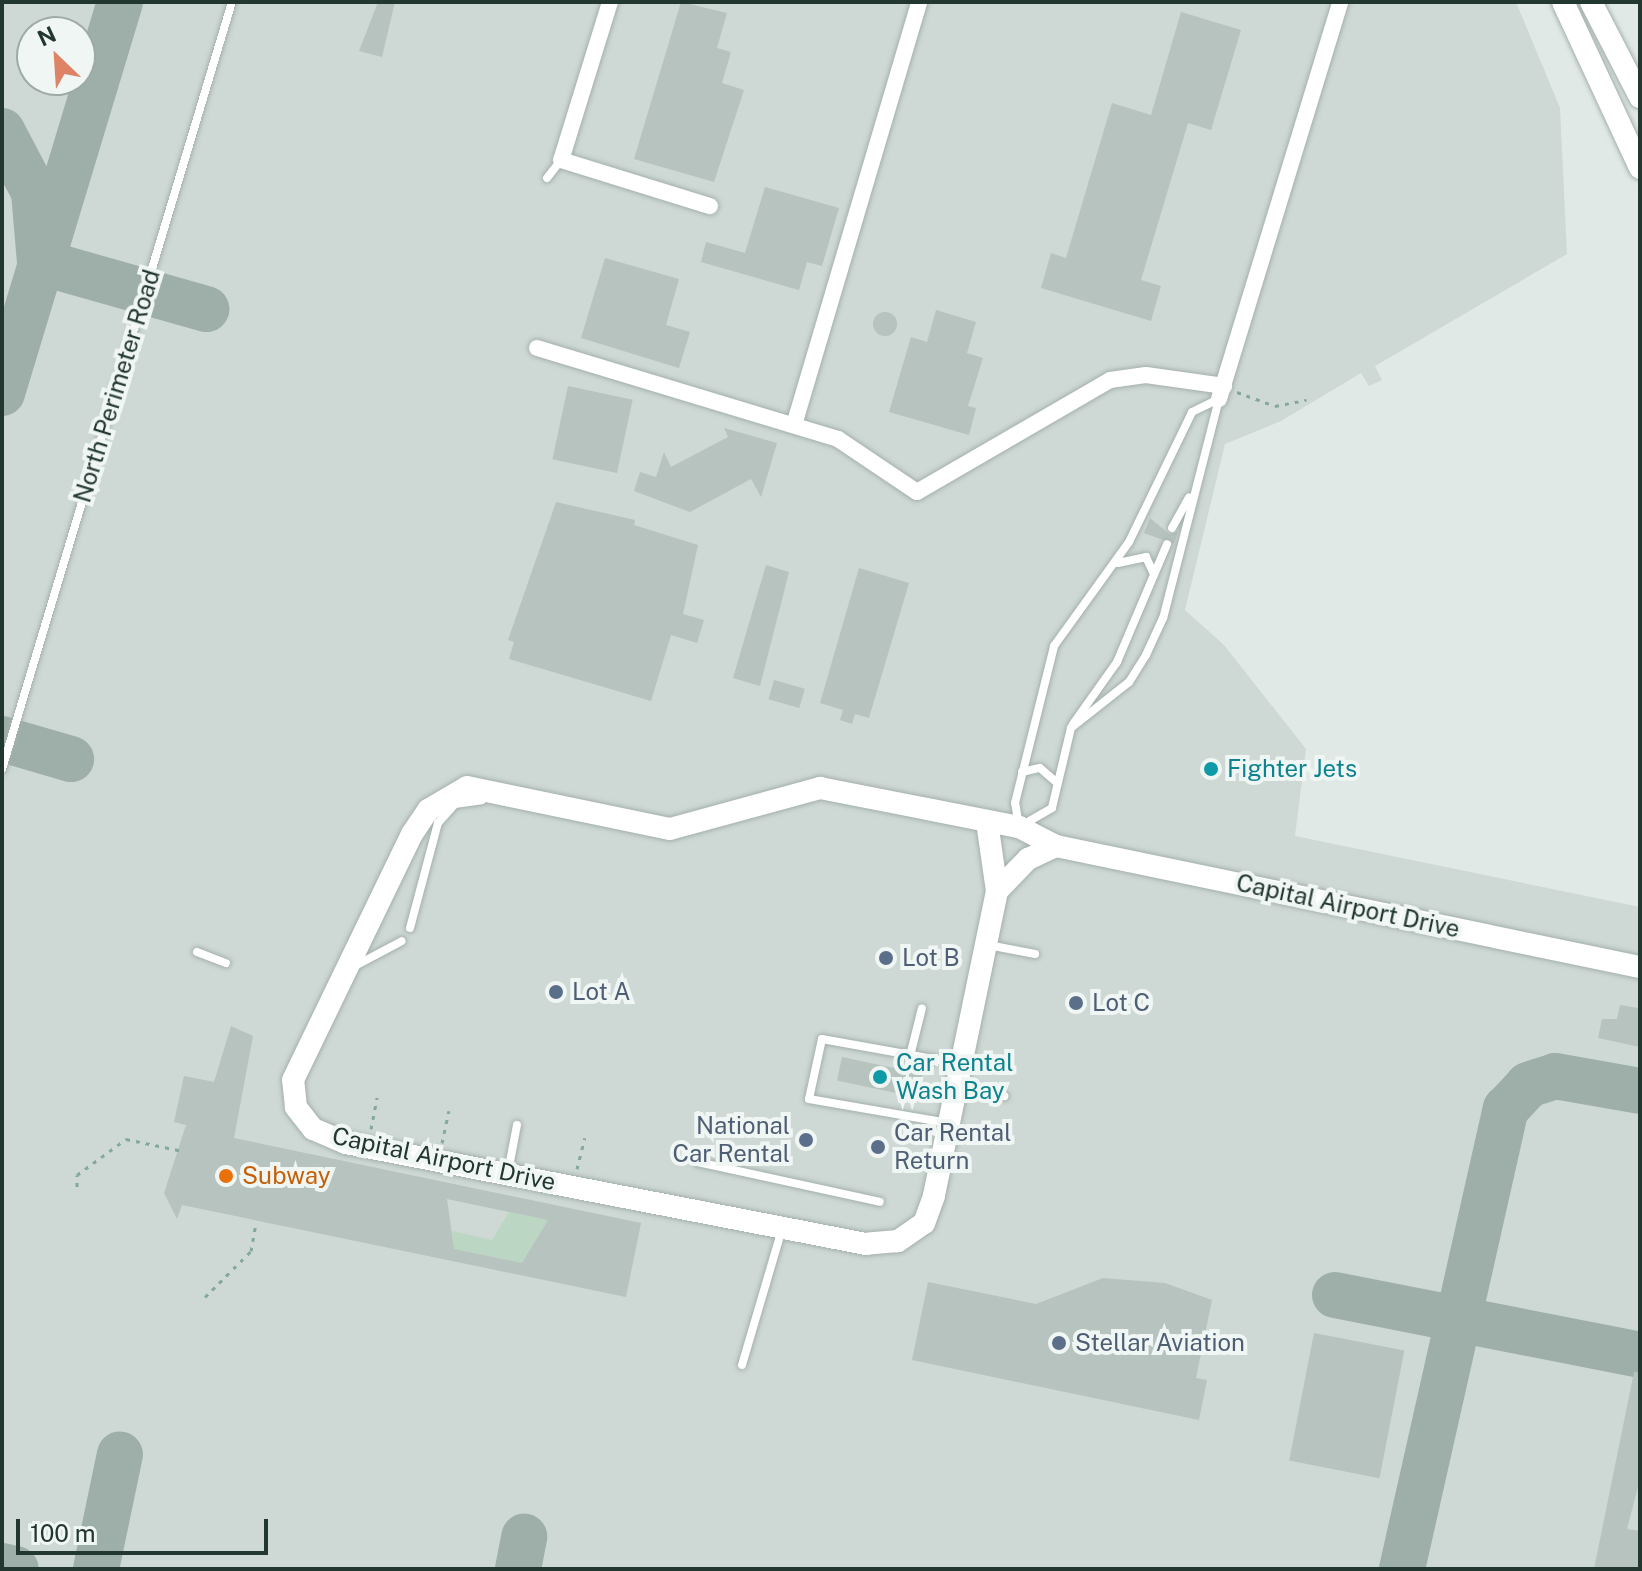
<!DOCTYPE html>
<html>
<head>
<meta charset="utf-8">
<style>
  body { margin:0 }
  #map { position:relative; width:1642px; height:1571px; overflow:hidden; background:#e0e9e5; font-family:"Public Sans",sans-serif }
  div>[style] { position:absolute }
  [style*='--x'] { left:calc(var(--x)*1px); top:calc(var(--y)*1px); width:calc(var(--w)*1px); rotate:calc(var(--a)*1deg) }
  .built>* { inset:0; background:#ced8d4 }
  .green>* { inset:0; background:#bbd7c3 }
  .taxiway>* { height:46px; margin:-23px; padding:0 23px; transform-origin:23px; border-radius:23px; background:#9eaea9 }
  .building>* { inset:0; background:#b6c3be; transform-origin:0 0 }
  .round { border-radius:50% }
  .path>* { height:3px; margin-top:-1.5px; transform-origin:0; background:repeating-linear-gradient(90deg,#84a89d 0 4px,transparent 0 10px) }
  .roads { filter:drop-shadow(0 0 2px #a4b0ab) drop-shadow(0 0 2px #a4b0ab) }
  .lane>* { height:8px; margin:-4px; padding:0 4px; transform-origin:4px; border-radius:4px; background:#fff }
  .street>* { height:16px; margin:-8px; padding:0 8px; transform-origin:8px; border-radius:8px; background:#fff }
  .secondary>* { height:22px; margin:-11px; padding:0 11px; transform-origin:11px; border-radius:11px; background:#fff }
  .dots>* { width:22px; height:22px; translate:-50% -50%; box-sizing:border-box; border:4px solid #f0f6f3; border-radius:50% }
  span { translate:-50% -50%; white-space:nowrap; text-align:center; line-height:1.15; -webkit-text-stroke:8px #f0f6f3; paint-order:stroke }
  .street-label { font-size:24px; color:#233731 }
  .culture-label { font-size:24px; color:#0d838f }
  .left { translate:0 -50%; text-align:left }
  .service-label { font-size:24px; color:#4e5e75 }
  .right { translate:-100% -50%; text-align:right }
  .food-label { font-size:24px; color:#c56008 }
  .frame { position:absolute; inset:0; border:4px solid #233731; pointer-events:none }
  .north { position:absolute; left:16px; top:16px; width:80px; height:80px; box-sizing:border-box; background:#f0f6f3; border:2px solid #9eaaa5; border-radius:50%; rotate:335deg; font-size:22px; font-weight:700; line-height:32px; text-align:center; color:#233731 }
  .north::after { content:''; display:block; margin:auto; width:28px; height:36px; background:#df8367; clip-path:polygon(50% 0,100% 100%,50% 72%,0 100%) }
  .scale { position:absolute; left:16px; top:1519px; width:252px; height:36px; box-sizing:border-box; border:4px solid #233731; border-top:0; padding-left:10px; font-size:24px; line-height:28px; white-space:nowrap; color:#233731; -webkit-text-stroke:6px #f0f6f3; paint-order:stroke }
</style>
</head>
<body>
<div id="map">
  <div class="built">
    <div style="clip-path:polygon(evenodd,2px 2px,1516px 2px,1560px 108px,1567px 254px,1375px 366px,1382px 380px,1369px 386px,1361px 373px,1281px 421px,1225px 444px,1185px 610px,1224px 645px,1306px 749px,1295px 836px,1640px 907px,1640px 1569px,2px 1569px,2px 2px,32px 32px,80px 32px,80px 80px,32px 80px,32px 32px)"></div>
  </div>
  <div class="green">
    <div style="clip-path:polygon(509px 1212px,548px 1220px,522px 1263px,454px 1249px,452px 1231px,492px 1240px)"></div>
  </div>
  <div class="taxiway">
    <div style="--x:2;--y:131;--w:69;--a:62.3"></div>
    <div style="--x:34;--y:192;--w:70;--a:85.1"></div>
    <div style="--x:40;--y:262;--w:173;--a:15.8"></div>
    <div style="--x:2;--y:393;--w:408;--a:-73.2"></div>
    <div style="--x:2;--y:739;--w:72;--a:16.2"></div>
    <div style="--x:1335;--y:1295;--w:311;--a:11.1"></div>
    <div style="--x:2;--y:1566;--w:14;--a:12"></div>
    <div style="--x:96;--y:1569;--w:117;--a:-78.2"></div>
    <div style="--x:518;--y:1569;--w:33;--a:-79"></div>
    <div style="--x:1402;--y:1569;--w:472;--a:-77.3"></div>
    <div style="--x:1506;--y:1109;--w:33;--a:-47"></div>
    <div style="--x:1528;--y:1085;--w:28;--a:-18"></div>
    <div style="--x:1555;--y:1076;--w:86;--a:10"></div>
  </div>
  <div class="building">
    <div style="clip-path:polygon(378px 2px,395px 2px,382px 57px,359px 51px)"></div>
    <div style="clip-path:polygon(681px 2px,727px 13px,717px 48px,731px 52px,722px 83px,744px 90px,714px 182px,634px 159px)"></div>
    <div style="clip-path:polygon(1181px 12px,1241px 30px,1211px 130px,1188px 123px,1141px 280px,1161px 286px,1151px 321px,1041px 288px,1051px 253px,1066px 258px,1112px 103px,1151px 115px)"></div>
    <div style="clip-path:polygon(765px 187px,839px 208px,822px 266px,807px 262px,799px 290px,701px 262px,706px 242px,745px 253px)"></div>
    <div style="clip-path:polygon(605px 258px,679px 279px,666px 325px,690px 332px,679px 368px,581px 338px)"></div>
    <div style="clip-path:polygon(936px 310px,976px 322px,967px 353px,983px 358px,968px 406px,976px 408px,969px 435px,889px 412px,911px 337px,927px 342px)"></div>
    <div class="round" style="left:873px;top:312px;width:24px;height:24px"></div>
    <div style="left:568px;top:386px;width:66px;height:75px;rotate:12deg"></div>
    <div style="clip-path:polygon(724px 428px,777px 443px,761px 497px,751px 479px,690px 512px,634px 491px,640px 472px,656px 477px,664px 452px,671px 467px,728px 437px)"></div>
    <div style="clip-path:polygon(556px 502px,635px 520px,634px 525px,698px 545px,683px 614px,704px 620px,697px 643px,671px 635px,651px 701px,509px 659px,514px 642px,508px 640px)"></div>
    <div style="clip-path:polygon(1150px 518px,1169px 534px,1178px 532px,1174px 544px,1144px 533px)"></div>
    <div style="clip-path:polygon(766px 565px,789px 572px,760px 686px,733px 678px)"></div>
    <div style="clip-path:polygon(859px 568px,909px 583px,869px 718px,855px 714px,852px 724px,840px 720px,843px 710px,820px 703px)"></div>
    <div style="left:774px;top:680px;width:32px;height:20px;rotate:16deg"></div>
    <div style="clip-path:polygon(1620px 1005px,1638px 1008px,1640px 1047px,1598px 1038px,1602px 1019px,1617px 1019px)"></div>
    <div style="clip-path:polygon(evenodd,231px 1026px,253px 1036px,234px 1138px,641px 1223px,626px 1297px,182px 1205px,177px 1219px,164px 1193px,186px 1125px,174px 1122px,184px 1076px,214px 1082px,231px 1026px,447px 1199px,509px 1212px,548px 1220px,522px 1263px,454px 1249px,447px 1199px)"></div>
    <div style="left:842px;top:1057px;width:82px;height:24px;rotate:12deg"></div>
    <div style="clip-path:polygon(1103px 1278px,1165px 1283px,1212px 1300px,1196px 1378px,1207px 1380px,1199px 1420px,912px 1360px,928px 1282px,1036px 1304px)"></div>
    <div style="left:1314px;top:1333px;width:92px;height:130px;rotate:11deg"></div>
    <div style="clip-path:polygon(1634px 1372px,1640px 1372px,1640px 1479px,1627px 1529px,1640px 1531px,1640px 1569px,1594px 1569px)"></div>
  </div>
  <div class="path">
    <div style="--x:1237;--y:392;--w:40;--a:20.2"></div>
    <div style="--x:1275;--y:406;--w:32;--a:-11"></div>
    <div style="--x:371;--y:1129;--w:32;--a:-79"></div>
    <div style="--x:442;--y:1143;--w:33;--a:-78"></div>
    <div style="--x:577;--y:1169;--w:32;--a:-76"></div>
    <div style="--x:77;--y:1187;--w:12;--a:-90"></div>
    <div style="--x:77;--y:1175;--w:61;--a:-36.3"></div>
    <div style="--x:126;--y:1139;--w:58;--a:11.9"></div>
    <div style="--x:205;--y:1297;--w:65;--a:-45"></div>
    <div style="--x:251;--y:1251;--w:29;--a:-80"></div>
  </div>
  <div class="roads">
    <div class="lane">
      <div style="--x:547;--y:178;--w:23;--a:-52"></div>
      <div style="--x:1219;--y:399;--w:226;--a:104.3"></div>
      <div style="--x:1163;--y:618;--w:41;--a:114.7"></div>
      <div style="--x:1146;--y:655;--w:32;--a:122"></div>
      <div style="--x:1129;--y:682;--w:74;--a:141.6"></div>
      <div style="--x:1071;--y:728;--w:82;--a:103.4"></div>
      <div style="--x:1052;--y:808;--w:38;--a:150"></div>
      <div style="--x:1019;--y:827;--w:24;--a:-99"></div>
      <div style="--x:1015;--y:803;--w:162;--a:-76"></div>
      <div style="--x:1054;--y:646;--w:128;--a:-54.2"></div>
      <div style="--x:1129;--y:542;--w:144;--a:-64.1"></div>
      <div style="--x:1192;--y:412;--w:30;--a:-26"></div>
      <div style="--x:1172;--y:528;--w:35;--a:-61"></div>
      <div style="--x:1118;--y:563;--w:29;--a:-12"></div>
      <div style="--x:1146;--y:557;--w:19;--a:65"></div>
      <div style="--x:1073;--y:724;--w:76;--a:-54.6"></div>
      <div style="--x:1117;--y:662;--w:128;--a:-67"></div>
      <div style="--x:2;--y:769;--w:801;--a:-73.31"></div>
      <div style="--x:1022;--y:772;--w:18;--a:-13"></div>
      <div style="--x:1040;--y:768;--w:21;--a:41"></div>
      <div style="--x:410;--y:928;--w:109;--a:-75.1"></div>
      <div style="--x:438;--y:823;--w:25;--a:-48"></div>
      <div style="--x:455;--y:804;--w:27;--a:-8"></div>
      <div style="--x:988;--y:945;--w:48;--a:10.8"></div>
      <div style="--x:197;--y:952;--w:31;--a:21"></div>
      <div style="--x:353;--y:967;--w:55;--a:-28"></div>
      <div style="--x:910;--y:1056;--w:49;--a:-76"></div>
      <div style="--x:957;--y:1089;--w:48;--a:8.5"></div>
      <div style="--x:948;--y:1123;--w:141;--a:-170.2"></div>
      <div style="--x:809;--y:1099;--w:61;--a:-77.8"></div>
      <div style="--x:822;--y:1039;--w:141;--a:10.2"></div>
      <div style="--x:697;--y:1162;--w:187;--a:12.3"></div>
      <div style="--x:508;--y:1172;--w:48;--a:-79.2"></div>
      <div style="--x:742;--y:1365;--w:142;--a:-73.6"></div>
    </div>
    <div class="street">
      <div style="--x:610;--y:2;--w:165;--a:107.2"></div>
      <div style="--x:561;--y:160;--w:156;--a:17.2"></div>
      <div style="--x:537;--y:348;--w:314;--a:16.8"></div>
      <div style="--x:838;--y:439;--w:95;--a:33.9"></div>
      <div style="--x:917;--y:492;--w:223;--a:-30.1"></div>
      <div style="--x:1110;--y:380;--w:36;--a:-8"></div>
      <div style="--x:1146;--y:375;--w:79;--a:8"></div>
      <div style="--x:1219;--y:399;--w:415;--a:-73"></div>
      <div style="--x:794;--y:425;--w:441;--a:-73.5"></div>
    </div>
    <div class="secondary">
      <div style="--x:1563;--y:2;--w:183;--a:65.1"></div>
      <div style="--x:1591;--y:2;--w:107;--a:62.7"></div>
      <div style="--x:987;--y:822;--w:70;--a:81.8"></div>
      <div style="--x:997;--y:891;--w:311;--a:101.7"></div>
      <div style="--x:934;--y:1196;--w:29;--a:110"></div>
      <div style="--x:924;--y:1223;--w:32;--a:145"></div>
      <div style="--x:898;--y:1241;--w:32;--a:175"></div>
      <div style="--x:866;--y:1244;--w:530;--a:-169.01"></div>
      <div style="--x:346;--y:1143;--w:36;--a:-157"></div>
      <div style="--x:313;--y:1129;--w:28;--a:-128"></div>
      <div style="--x:296;--y:1107;--w:27;--a:-96"></div>
      <div style="--x:293;--y:1080;--w:273;--a:-64.2"></div>
      <div style="--x:412;--y:834;--w:29;--a:-56"></div>
      <div style="--x:428;--y:810;--w:45;--a:-30.5"></div>
      <div style="--x:467;--y:787;--w:207;--a:11.7"></div>
      <div style="--x:670;--y:829;--w:156;--a:-15.3"></div>
      <div style="--x:820;--y:788;--w:203;--a:11.1"></div>
      <div style="--x:1019;--y:827;--w:42;--a:27.2"></div>
      <div style="--x:1056;--y:846;--w:596;--a:11.71"></div>
      <div style="--x:997;--y:891;--w:45;--a:-45.9"></div>
      <div style="--x:1028;--y:859;--w:31;--a:-25"></div>
    </div>
  </div>
  <div class="dots">
    <div style="left:1211px;top:769px;background:#0f9aa8"></div>
    <div style="left:886px;top:958px;background:#5c6f8a"></div>
    <div style="left:556px;top:992px;background:#5c6f8a"></div>
    <div style="left:1076px;top:1003px;background:#5c6f8a"></div>
    <div style="left:880px;top:1077px;background:#0f9aa8"></div>
    <div style="left:806px;top:1140px;background:#5c6f8a"></div>
    <div style="left:878px;top:1147px;background:#5c6f8a"></div>
    <div style="left:226px;top:1176px;background:#e8710a"></div>
    <div style="left:1059px;top:1343px;background:#5c6f8a"></div>
  </div>
  <div class="street-label">
    <span style="left:117px;top:386px;rotate:-73deg">North Perimeter Road</span>
    <span style="left:1348px;top:906px;rotate:12deg">Capital Airport Drive</span>
    <span style="left:444px;top:1159px;rotate:12deg">Capital Airport Drive</span>
  </div>
  <div class="culture-label">
    <span class="left" style="left:1227px;top:769px">Fighter Jets</span>
    <span class="left" style="left:896px;top:1077px">Car Rental<br>Wash Bay</span>
  </div>
  <div class="service-label">
    <span class="left" style="left:902px;top:958px">Lot B</span>
    <span class="left" style="left:572px;top:992px">Lot A</span>
    <span class="left" style="left:1092px;top:1003px">Lot C</span>
    <span class="right" style="left:790px;top:1140px">National<br>Car Rental</span>
    <span class="left" style="left:894px;top:1147px">Car Rental<br>Return</span>
    <span class="left" style="left:1075px;top:1343px">Stellar Aviation</span>
  </div>
  <div class="food-label">
    <span class="left" style="left:242px;top:1176px">Subway</span>
  </div>
  <div class="frame"></div>
  <div class="north">N</div>
  <div class="scale">100 m</div>
</div>
</body>
</html>
